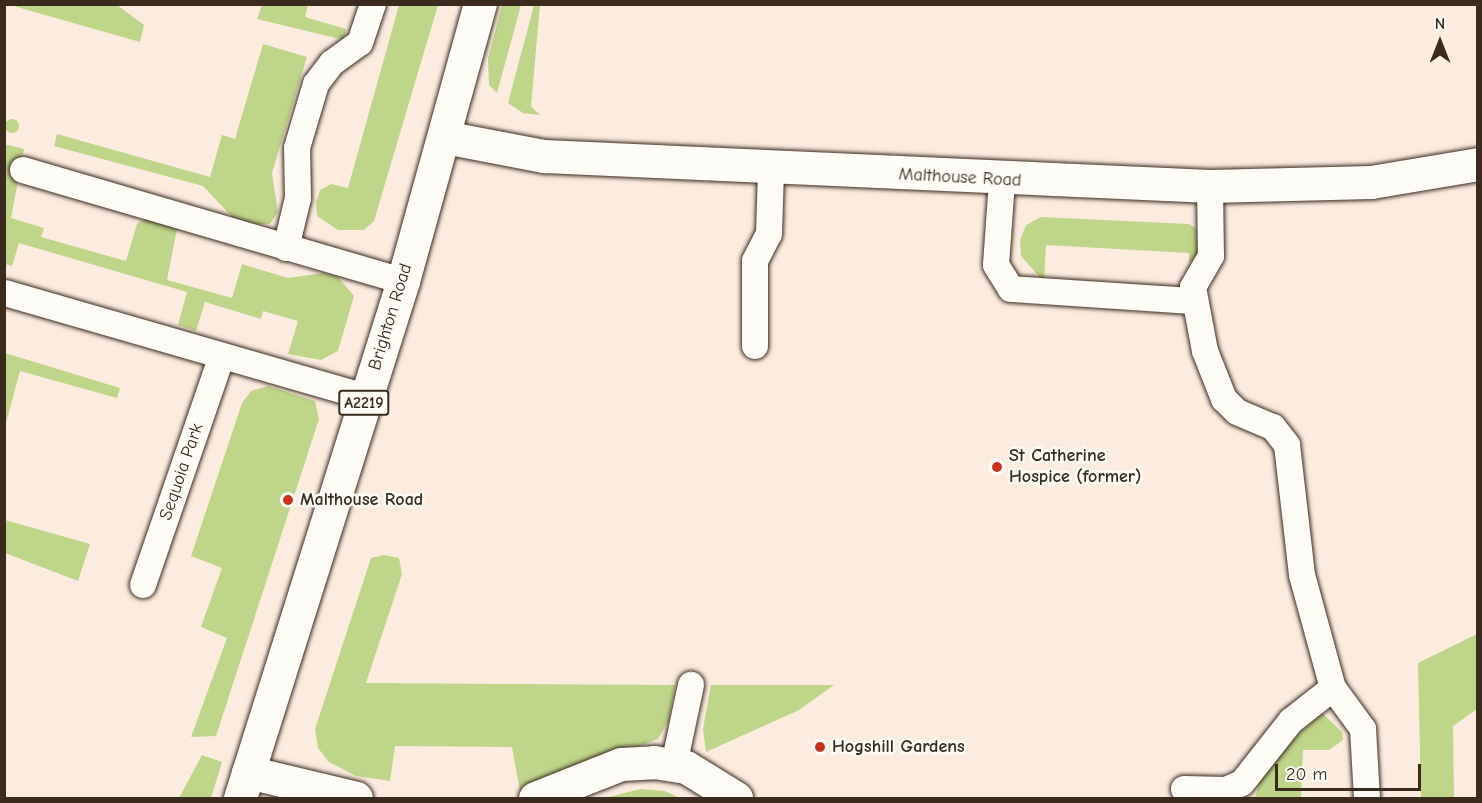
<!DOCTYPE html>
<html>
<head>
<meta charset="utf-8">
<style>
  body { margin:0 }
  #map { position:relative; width:1482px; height:803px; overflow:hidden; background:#fcece0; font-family:"Comic Neue",sans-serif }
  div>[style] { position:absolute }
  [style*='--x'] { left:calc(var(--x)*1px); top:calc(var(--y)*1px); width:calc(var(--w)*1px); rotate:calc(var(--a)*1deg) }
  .green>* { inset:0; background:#bfd58a }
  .round { border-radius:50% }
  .roads { filter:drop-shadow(0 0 2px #3b2a1e) drop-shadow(0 0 2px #3b2a1e) }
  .lane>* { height:26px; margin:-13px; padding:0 13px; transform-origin:13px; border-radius:13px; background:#fdfcf7 }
  .street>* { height:33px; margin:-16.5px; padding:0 16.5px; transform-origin:16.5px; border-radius:16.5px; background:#fdfcf7 }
  .primary>* { height:33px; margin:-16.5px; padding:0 16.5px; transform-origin:16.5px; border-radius:16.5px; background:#fdfcf7 }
  .dots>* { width:16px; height:16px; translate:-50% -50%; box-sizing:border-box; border:3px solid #fdfcf7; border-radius:50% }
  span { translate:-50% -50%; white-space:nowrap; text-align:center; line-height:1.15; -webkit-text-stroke:5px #fdfcf7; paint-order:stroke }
  .shield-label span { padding:2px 4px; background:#fdfcf7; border:2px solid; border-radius:4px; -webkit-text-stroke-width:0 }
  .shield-label { font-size:16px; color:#3b2a1e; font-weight:700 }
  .street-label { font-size:18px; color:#3b2a1e }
  .poi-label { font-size:18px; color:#3b2a1e; font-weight:700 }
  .left { translate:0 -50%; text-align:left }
  .frame { position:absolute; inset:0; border:6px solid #3b2a1e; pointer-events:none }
  .north { position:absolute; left:1410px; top:12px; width:60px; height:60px; -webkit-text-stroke:4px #fdfcf7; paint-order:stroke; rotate:0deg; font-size:16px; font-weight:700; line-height:24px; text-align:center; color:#3b2a1e }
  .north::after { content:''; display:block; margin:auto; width:21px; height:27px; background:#3b2a1e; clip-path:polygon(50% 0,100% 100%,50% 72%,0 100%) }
  .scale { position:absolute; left:1275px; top:764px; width:146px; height:27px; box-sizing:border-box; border:3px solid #3b2a1e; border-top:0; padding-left:8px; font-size:18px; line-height:21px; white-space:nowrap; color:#3b2a1e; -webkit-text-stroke:4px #fdfcf7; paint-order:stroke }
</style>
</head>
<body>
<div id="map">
  <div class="green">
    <div style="clip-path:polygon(10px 5px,117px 5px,144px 25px,140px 42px)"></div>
    <div style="clip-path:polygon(262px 5px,308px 5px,305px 17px,346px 29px,344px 40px,257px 19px)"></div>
    <div style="clip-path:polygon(399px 5px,438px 5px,374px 221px,364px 230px,338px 230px,317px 216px,316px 203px,320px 190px,331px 184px,348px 188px)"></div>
    <div style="clip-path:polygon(502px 5px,521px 5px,497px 93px,489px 85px,488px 59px)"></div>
    <div style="clip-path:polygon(534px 5px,540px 5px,531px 106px,540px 115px,523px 113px,508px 103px)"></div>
    <div style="clip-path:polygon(263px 44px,307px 57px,272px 173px,278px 212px,270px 224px,239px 224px,203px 186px,54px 146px,57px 134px,210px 177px,222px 135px,235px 139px)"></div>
    <div class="round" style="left:5px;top:119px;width:14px;height:14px"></div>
    <div style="clip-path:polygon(4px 144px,24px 149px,11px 218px,44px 228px,41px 237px,126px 261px,137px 224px,150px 216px,177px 229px,167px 280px,232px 298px,242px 264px,288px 278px,324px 273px,338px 277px,354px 296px,338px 351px,321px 360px,288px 354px,298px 321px,263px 311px,261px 319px,205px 302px,196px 331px,178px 325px,187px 292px,19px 243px,12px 266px,5px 264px)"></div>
    <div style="clip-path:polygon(1041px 217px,1189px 224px,1196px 228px,1198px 253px,1189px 263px,1189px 253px,1046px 245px,1044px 282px,1021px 256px,1020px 240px,1026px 225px)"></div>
    <div style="clip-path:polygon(5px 353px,120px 388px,117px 398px,20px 371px,5px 427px)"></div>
    <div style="clip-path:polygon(268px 386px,315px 401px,319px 419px,216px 736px,191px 737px,227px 638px,201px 627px,222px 568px,191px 556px,242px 403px,251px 391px)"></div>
    <div style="clip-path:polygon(5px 520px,90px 544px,78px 581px,5px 553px)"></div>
    <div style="clip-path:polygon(384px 555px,399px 558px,402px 574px,366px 683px,675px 685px,669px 720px,658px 739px,520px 791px,512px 747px,395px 746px,390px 781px,356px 776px,329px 762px,318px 748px,315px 729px,371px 558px)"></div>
    <div style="clip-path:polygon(1477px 634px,1477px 709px,1453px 726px,1454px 798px,1421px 798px,1418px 663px)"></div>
    <div style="clip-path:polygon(711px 685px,834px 685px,799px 710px,706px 752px,703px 729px)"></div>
    <div style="clip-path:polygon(1322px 713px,1342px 732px,1343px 740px,1329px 750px,1303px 750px,1301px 798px,1255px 798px,1260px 781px,1286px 746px)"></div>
    <div style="clip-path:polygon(202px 755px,222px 762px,211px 798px,179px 798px)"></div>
    <div style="clip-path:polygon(640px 789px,665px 791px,680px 798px,605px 798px)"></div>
  </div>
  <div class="roads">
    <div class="lane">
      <div style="--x:23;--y:170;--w:396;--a:16.3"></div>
      <div style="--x:1002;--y:181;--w:84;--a:94.1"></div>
      <div style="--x:996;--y:265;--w:28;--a:58"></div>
      <div style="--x:1011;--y:289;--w:183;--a:3.8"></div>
      <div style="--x:1210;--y:186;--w:70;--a:89.2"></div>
      <div style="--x:1211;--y:256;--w:36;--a:120"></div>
      <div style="--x:1193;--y:287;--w:65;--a:79.4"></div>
      <div style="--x:1205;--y:351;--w:52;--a:68.4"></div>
      <div style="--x:1224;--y:399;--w:18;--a:45"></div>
      <div style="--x:1237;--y:412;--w:39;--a:23"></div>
      <div style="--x:1273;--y:427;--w:23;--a:52"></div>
      <div style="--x:1287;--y:445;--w:131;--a:83.4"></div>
      <div style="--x:1302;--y:575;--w:117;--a:74.7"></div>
      <div style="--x:1333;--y:688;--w:51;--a:53.8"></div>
      <div style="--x:1363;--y:729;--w:69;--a:86.7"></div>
      <div style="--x:286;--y:248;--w:51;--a:-76.5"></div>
      <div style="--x:298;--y:198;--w:50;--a:-91.1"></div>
      <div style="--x:297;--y:148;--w:67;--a:-73.5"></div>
      <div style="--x:316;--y:84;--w:26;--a:-53"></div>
      <div style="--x:332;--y:63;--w:34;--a:-36"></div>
      <div style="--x:360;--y:43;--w:41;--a:-71.6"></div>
      <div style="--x:5;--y:293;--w:376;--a:16.1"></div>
      <div style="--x:755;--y:346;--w:85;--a:-90"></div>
      <div style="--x:755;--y:261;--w:30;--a:-63"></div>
      <div style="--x:769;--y:234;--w:65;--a:-88.2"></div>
      <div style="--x:143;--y:585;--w:240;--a:-71"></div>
      <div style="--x:674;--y:765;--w:82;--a:-78"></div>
      <div style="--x:1184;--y:789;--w:42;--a:1.4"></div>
      <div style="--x:1226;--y:790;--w:17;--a:-24"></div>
      <div style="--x:1242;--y:783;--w:79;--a:-51.7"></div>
      <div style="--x:1291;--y:721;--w:53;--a:-38.2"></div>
    </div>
    <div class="street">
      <div style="--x:444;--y:137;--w:102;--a:10.8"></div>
      <div style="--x:544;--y:156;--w:667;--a:2.58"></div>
      <div style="--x:1210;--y:186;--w:161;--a:-1.4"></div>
      <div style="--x:1371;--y:182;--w:109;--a:-9.5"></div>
      <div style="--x:248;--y:772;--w:111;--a:13.5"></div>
      <div style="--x:535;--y:798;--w:92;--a:-21.6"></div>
      <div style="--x:621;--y:764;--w:33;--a:-3"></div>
      <div style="--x:654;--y:762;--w:32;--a:9"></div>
      <div style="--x:686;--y:767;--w:59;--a:31.8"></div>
    </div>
    <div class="primary">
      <div style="--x:240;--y:798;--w:542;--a:-72.5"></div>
      <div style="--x:403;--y:281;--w:288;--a:-74.5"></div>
    </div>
  </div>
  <div class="dots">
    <div style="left:997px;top:467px;background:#c8321e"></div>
    <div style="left:288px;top:500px;background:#c8321e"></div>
    <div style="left:820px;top:747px;background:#c8321e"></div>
  </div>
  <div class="shield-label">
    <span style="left:364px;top:403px">A2219</span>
  </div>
  <div class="street-label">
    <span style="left:960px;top:178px;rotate:3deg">Malthouse Road</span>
    <span style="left:391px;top:317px;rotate:-73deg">Brighton Road</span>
    <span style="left:182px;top:472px;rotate:-71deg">Sequoia Park</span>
  </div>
  <div class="poi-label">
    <span class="left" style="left:1009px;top:467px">St Catherine<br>Hospice (former)</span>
    <span class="left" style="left:300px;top:500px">Malthouse Road</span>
    <span class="left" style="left:832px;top:747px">Hogshill Gardens</span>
  </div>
  <div class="frame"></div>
  <div class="north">N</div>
  <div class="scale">20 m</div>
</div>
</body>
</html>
